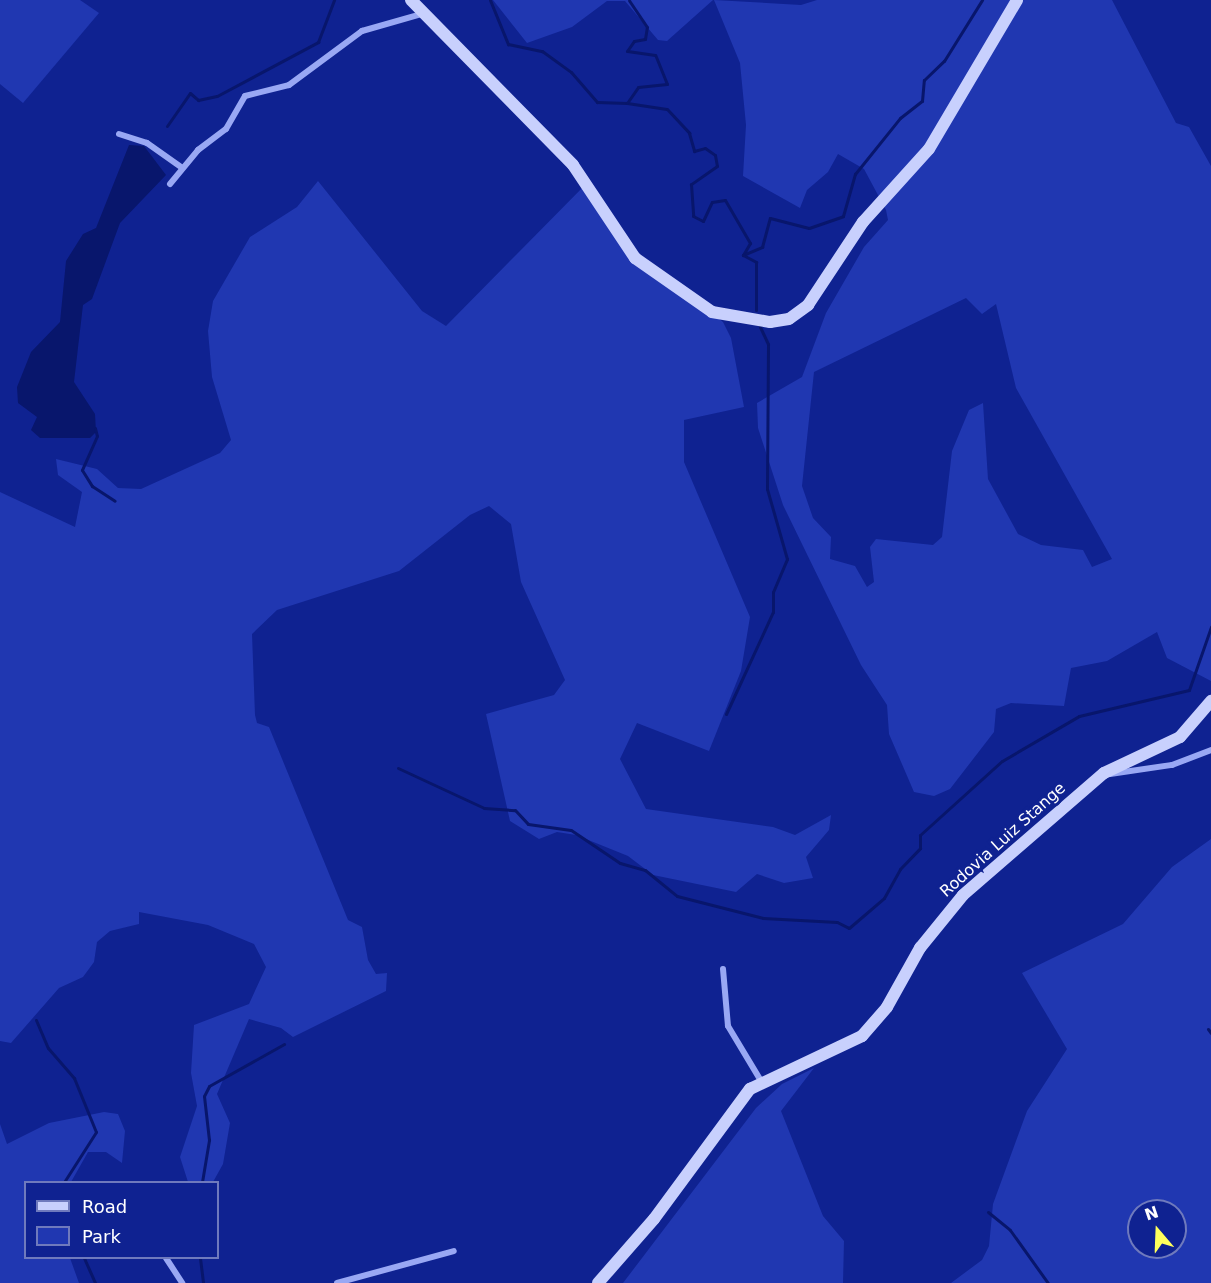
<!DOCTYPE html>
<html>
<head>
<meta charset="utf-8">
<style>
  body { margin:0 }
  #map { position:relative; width:1211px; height:1283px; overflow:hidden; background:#0f2291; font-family:"DejaVu Sans",sans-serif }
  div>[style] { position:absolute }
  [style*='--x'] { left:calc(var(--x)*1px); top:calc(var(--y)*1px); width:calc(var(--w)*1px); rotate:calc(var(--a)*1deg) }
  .green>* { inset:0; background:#2037b1 }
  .water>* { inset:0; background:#08166c }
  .stream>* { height:3px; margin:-1.5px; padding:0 1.5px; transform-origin:1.5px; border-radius:1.5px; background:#08166c }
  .street>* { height:6px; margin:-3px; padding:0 3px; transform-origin:3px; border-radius:3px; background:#99a8f4 }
  .secondary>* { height:12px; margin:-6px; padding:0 6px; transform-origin:6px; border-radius:6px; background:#c8d0fd }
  span { translate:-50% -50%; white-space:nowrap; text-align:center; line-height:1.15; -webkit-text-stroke:6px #0f2291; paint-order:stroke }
  .street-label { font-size:16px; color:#fff }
  .legend { position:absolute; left:24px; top:1181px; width:195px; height:78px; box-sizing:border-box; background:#0f2291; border:2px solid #6f7abd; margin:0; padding:8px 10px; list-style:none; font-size:18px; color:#fff }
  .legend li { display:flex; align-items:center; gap:12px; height:30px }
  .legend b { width:30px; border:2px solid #6f7abd }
  .north { position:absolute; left:1127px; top:1199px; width:60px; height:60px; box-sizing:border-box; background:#0f2291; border:2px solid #6f7abd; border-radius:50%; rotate:341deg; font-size:16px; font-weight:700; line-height:24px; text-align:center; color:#fff }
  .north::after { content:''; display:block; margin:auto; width:21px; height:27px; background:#ffff5c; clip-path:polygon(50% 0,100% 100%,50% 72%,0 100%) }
</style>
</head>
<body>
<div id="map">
  <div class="green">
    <div style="clip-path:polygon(0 0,80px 0,99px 13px,23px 103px,0 84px)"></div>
    <div style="clip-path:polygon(493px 0,713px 0,667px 41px,658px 40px,625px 1px,607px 1px,572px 27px,527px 43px)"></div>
    <div style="clip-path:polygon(evenodd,714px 0,801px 5px,817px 0,1112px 0,1176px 123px,1189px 127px,1211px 166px,1211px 681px,1167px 658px,1157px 632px,1107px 661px,1071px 668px,1064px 706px,1011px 703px,996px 709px,994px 732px,950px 789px,934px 796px,914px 792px,889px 734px,887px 705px,861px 665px,783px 505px,758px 428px,757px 403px,802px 377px,826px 313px,864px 247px,888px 220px,886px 210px,864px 169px,838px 154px,828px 172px,807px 190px,800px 208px,743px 176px,746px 125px,740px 63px,714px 0,966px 298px,982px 314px,996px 304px,1016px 388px,1112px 559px,1092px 567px,1083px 550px,1041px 545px,1018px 534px,988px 479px,983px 403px,969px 410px,952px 451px,942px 537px,933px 545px,876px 539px,870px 547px,874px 582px,867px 587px,855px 566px,830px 559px,831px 537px,813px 518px,802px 486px,814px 372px,966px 298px)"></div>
    <div style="clip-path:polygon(318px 181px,422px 311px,446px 326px,587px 183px,636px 253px,723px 322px,731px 338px,744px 407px,684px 420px,684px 462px,750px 617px,741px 671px,709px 751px,637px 723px,620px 759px,646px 809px,773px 827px,795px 835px,831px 815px,829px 830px,806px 857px,813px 878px,784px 883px,757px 874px,736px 892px,653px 875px,628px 856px,576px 835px,557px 832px,539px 839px,510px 821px,486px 714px,554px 695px,565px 680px,521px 582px,511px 524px,489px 506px,470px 515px,399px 571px,277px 610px,252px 634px,255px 715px,257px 723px,269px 727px,348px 920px,362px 927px,368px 960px,376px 974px,387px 973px,386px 991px,293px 1037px,281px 1028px,249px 1019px,217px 1094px,230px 1123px,223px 1164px,213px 1182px,188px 1182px,180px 1157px,197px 1106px,191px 1073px,194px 1025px,249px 1004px,266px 967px,254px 944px,208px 925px,139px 912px,139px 924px,110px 931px,97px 942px,94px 962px,83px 977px,59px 988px,11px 1043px,0 1041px,0 492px,75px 527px,82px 492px,58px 475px,56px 459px,97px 469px,118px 488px,141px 489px,220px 453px,231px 440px,212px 377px,208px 331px,213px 301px,250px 237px,297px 207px)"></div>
    <div style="clip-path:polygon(evenodd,1211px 839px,1211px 1283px,951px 1283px,982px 1260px,989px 1246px,993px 1204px,1027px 1111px,1067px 1049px,1022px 973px,1123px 924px,1172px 867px,1211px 839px,1139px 1211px,1175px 1211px,1175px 1247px,1139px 1247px,1139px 1211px)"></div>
    <div style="clip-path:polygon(814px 1068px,781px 1111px,823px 1216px,844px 1241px,843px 1283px,623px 1283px,756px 1108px,782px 1084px)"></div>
    <div style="clip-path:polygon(104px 1112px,118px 1114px,125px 1131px,122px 1163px,106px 1152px,88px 1152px,71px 1182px,26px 1182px,26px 1258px,70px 1258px,79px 1283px,0 1283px,0 1124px,7px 1144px,49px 1123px)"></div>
  </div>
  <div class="water">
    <div style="clip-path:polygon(129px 145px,144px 146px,166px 175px,120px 223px,92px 299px,83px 305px,74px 382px,95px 414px,96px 432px,90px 438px,40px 438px,31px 430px,37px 417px,18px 403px,17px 387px,31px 352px,60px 322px,66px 261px,83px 234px,96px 228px)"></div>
  </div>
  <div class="stream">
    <div style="--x:490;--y:0;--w:48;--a:67.8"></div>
    <div style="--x:508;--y:44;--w:35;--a:12"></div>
    <div style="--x:542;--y:51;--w:36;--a:36"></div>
    <div style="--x:571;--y:72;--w:40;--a:49"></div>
    <div style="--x:597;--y:102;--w:30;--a:2"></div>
    <div style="--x:627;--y:103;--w:40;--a:8.5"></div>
    <div style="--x:667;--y:109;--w:33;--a:47"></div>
    <div style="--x:689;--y:133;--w:19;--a:74"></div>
    <div style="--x:694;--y:151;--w:11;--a:-15"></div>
    <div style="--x:705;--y:148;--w:12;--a:35"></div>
    <div style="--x:715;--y:155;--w:11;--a:80"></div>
    <div style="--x:717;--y:166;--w:32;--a:145"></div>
    <div style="--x:691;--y:184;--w:32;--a:86"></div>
    <div style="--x:693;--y:216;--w:11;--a:27"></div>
    <div style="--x:703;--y:221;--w:21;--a:-65"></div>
    <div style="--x:712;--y:202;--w:13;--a:-9"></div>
    <div style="--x:725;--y:200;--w:50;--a:59.8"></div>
    <div style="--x:750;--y:243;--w:14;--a:120"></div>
    <div style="--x:627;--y:103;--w:19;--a:-55"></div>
    <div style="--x:638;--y:87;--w:29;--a:-6"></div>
    <div style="--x:667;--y:84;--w:31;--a:-112"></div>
    <div style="--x:655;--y:55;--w:28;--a:-172"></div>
    <div style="--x:627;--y:51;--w:12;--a:-55"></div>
    <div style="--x:634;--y:41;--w:11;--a:-10"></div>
    <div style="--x:645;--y:39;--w:12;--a:-81"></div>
    <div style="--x:647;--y:27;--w:32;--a:-124"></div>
    <div style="--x:167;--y:126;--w:40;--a:-55.1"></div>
    <div style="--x:190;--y:93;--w:11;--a:41"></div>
    <div style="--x:198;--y:100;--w:19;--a:-12"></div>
    <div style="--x:217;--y:96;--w:115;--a:-28.1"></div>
    <div style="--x:318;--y:42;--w:45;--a:-69.1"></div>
    <div style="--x:743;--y:255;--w:21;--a:-23"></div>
    <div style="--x:762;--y:247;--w:30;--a:-75"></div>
    <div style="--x:770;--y:218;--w:40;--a:14.4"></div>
    <div style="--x:809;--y:228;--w:36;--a:-19"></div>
    <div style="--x:843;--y:216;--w:44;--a:-74.1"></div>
    <div style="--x:855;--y:174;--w:72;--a:-51.2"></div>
    <div style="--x:900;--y:118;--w:28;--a:-38"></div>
    <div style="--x:922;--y:101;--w:21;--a:-85"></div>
    <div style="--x:924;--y:80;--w:28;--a:-44"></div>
    <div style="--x:944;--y:61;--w:72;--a:-58.1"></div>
    <div style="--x:743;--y:255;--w:15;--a:28"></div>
    <div style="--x:756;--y:262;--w:48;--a:90"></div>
    <div style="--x:95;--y:428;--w:8;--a:76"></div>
    <div style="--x:97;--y:436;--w:37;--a:114"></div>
    <div style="--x:82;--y:470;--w:19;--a:58"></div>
    <div style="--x:92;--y:486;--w:27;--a:33"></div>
    <div style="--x:726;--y:714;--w:112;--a:-65.3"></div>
    <div style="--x:773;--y:612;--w:20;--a:-90"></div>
    <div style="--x:773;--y:592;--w:36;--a:-67"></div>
    <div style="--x:787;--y:559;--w:73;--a:-105.9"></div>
    <div style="--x:767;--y:489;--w:145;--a:-89.6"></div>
    <div style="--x:768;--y:344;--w:19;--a:-115"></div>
    <div style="--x:398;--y:768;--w:95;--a:24.9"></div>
    <div style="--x:484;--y:808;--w:31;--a:4"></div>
    <div style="--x:515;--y:810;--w:19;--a:47"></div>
    <div style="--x:528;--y:824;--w:43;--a:7.9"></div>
    <div style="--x:571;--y:830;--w:59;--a:34"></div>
    <div style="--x:620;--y:863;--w:26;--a:16"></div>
    <div style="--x:645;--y:870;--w:41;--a:39.1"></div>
    <div style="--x:677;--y:896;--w:89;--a:14.3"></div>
    <div style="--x:763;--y:918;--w:74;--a:3.1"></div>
    <div style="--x:837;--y:922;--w:13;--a:27"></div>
    <div style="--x:849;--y:928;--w:46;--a:-40.6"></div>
    <div style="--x:884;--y:898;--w:33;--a:-61"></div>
    <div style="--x:900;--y:869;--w:29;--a:-46"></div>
    <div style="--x:920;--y:848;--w:13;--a:-90"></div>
    <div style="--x:920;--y:835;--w:110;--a:-42.1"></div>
    <div style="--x:1002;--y:761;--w:89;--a:-30.3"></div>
    <div style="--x:1079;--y:716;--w:113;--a:-13.3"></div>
    <div style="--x:1189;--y:690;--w:67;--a:-70.8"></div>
    <div style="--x:36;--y:1020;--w:30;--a:67"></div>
    <div style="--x:48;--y:1048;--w:40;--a:49"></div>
    <div style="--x:74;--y:1078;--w:58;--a:67.8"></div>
    <div style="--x:96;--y:1132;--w:59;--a:122.6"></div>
    <div style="--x:1208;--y:1029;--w:5;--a:53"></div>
    <div style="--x:202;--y:1182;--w:43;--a:-80.5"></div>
    <div style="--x:209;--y:1140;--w:44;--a:-96.5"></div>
    <div style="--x:204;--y:1096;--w:11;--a:-63"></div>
    <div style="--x:209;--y:1086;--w:86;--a:-29.2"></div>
    <div style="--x:988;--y:1212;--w:28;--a:39"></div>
    <div style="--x:1010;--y:1230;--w:65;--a:54.4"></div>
    <div style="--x:84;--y:1258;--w:27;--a:66"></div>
    <div style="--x:200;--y:1258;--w:25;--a:83"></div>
  </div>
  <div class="street">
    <div style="--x:119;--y:134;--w:29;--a:18"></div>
    <div style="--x:147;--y:143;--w:42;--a:35.2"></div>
    <div style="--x:170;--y:184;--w:44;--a:-50.5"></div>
    <div style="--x:198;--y:150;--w:35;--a:-37"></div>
    <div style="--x:226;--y:129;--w:38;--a:-60"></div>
    <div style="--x:245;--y:96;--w:45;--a:-14"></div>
    <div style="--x:289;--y:85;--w:91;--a:-36.5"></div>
    <div style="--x:362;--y:31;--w:66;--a:-15.9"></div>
    <div style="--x:1110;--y:774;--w:63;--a:-8.3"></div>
    <div style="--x:1172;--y:765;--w:42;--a:-21"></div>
    <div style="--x:723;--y:969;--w:57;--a:85"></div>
    <div style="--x:728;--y:1026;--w:64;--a:59"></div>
    <div style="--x:166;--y:1258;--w:30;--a:57"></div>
    <div style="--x:337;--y:1283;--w:121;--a:-15.3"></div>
  </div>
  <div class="secondary">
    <div style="--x:411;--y:0;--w:231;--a:45.5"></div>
    <div style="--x:573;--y:165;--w:112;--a:56.3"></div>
    <div style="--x:635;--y:258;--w:94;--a:35"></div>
    <div style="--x:712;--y:312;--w:59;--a:9.8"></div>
    <div style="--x:770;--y:322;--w:19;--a:-9"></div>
    <div style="--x:789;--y:319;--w:24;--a:-36"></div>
    <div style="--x:808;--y:305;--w:100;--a:-56.5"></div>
    <div style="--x:863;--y:222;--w:98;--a:-47.9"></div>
    <div style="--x:929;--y:149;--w:173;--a:-59.4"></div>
    <div style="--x:598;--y:1283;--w:85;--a:-48.8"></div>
    <div style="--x:654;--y:1219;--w:162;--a:-53.6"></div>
    <div style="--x:750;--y:1089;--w:124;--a:-25.3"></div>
    <div style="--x:862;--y:1036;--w:38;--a:-49"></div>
    <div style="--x:887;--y:1007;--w:68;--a:-60.8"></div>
    <div style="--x:920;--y:948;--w:68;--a:-50.9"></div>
    <div style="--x:963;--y:895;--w:186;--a:-40.9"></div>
    <div style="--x:1104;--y:773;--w:84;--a:-25.3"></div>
    <div style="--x:1180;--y:737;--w:48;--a:-49.3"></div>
  </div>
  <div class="street-label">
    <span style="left:1003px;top:840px;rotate:-42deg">Rodovia Luiz Stange</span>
  </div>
  <ul class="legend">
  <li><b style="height:8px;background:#c8d0fd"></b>Road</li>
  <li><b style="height:16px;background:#2037b1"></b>Park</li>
  </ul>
  <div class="north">N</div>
</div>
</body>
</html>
